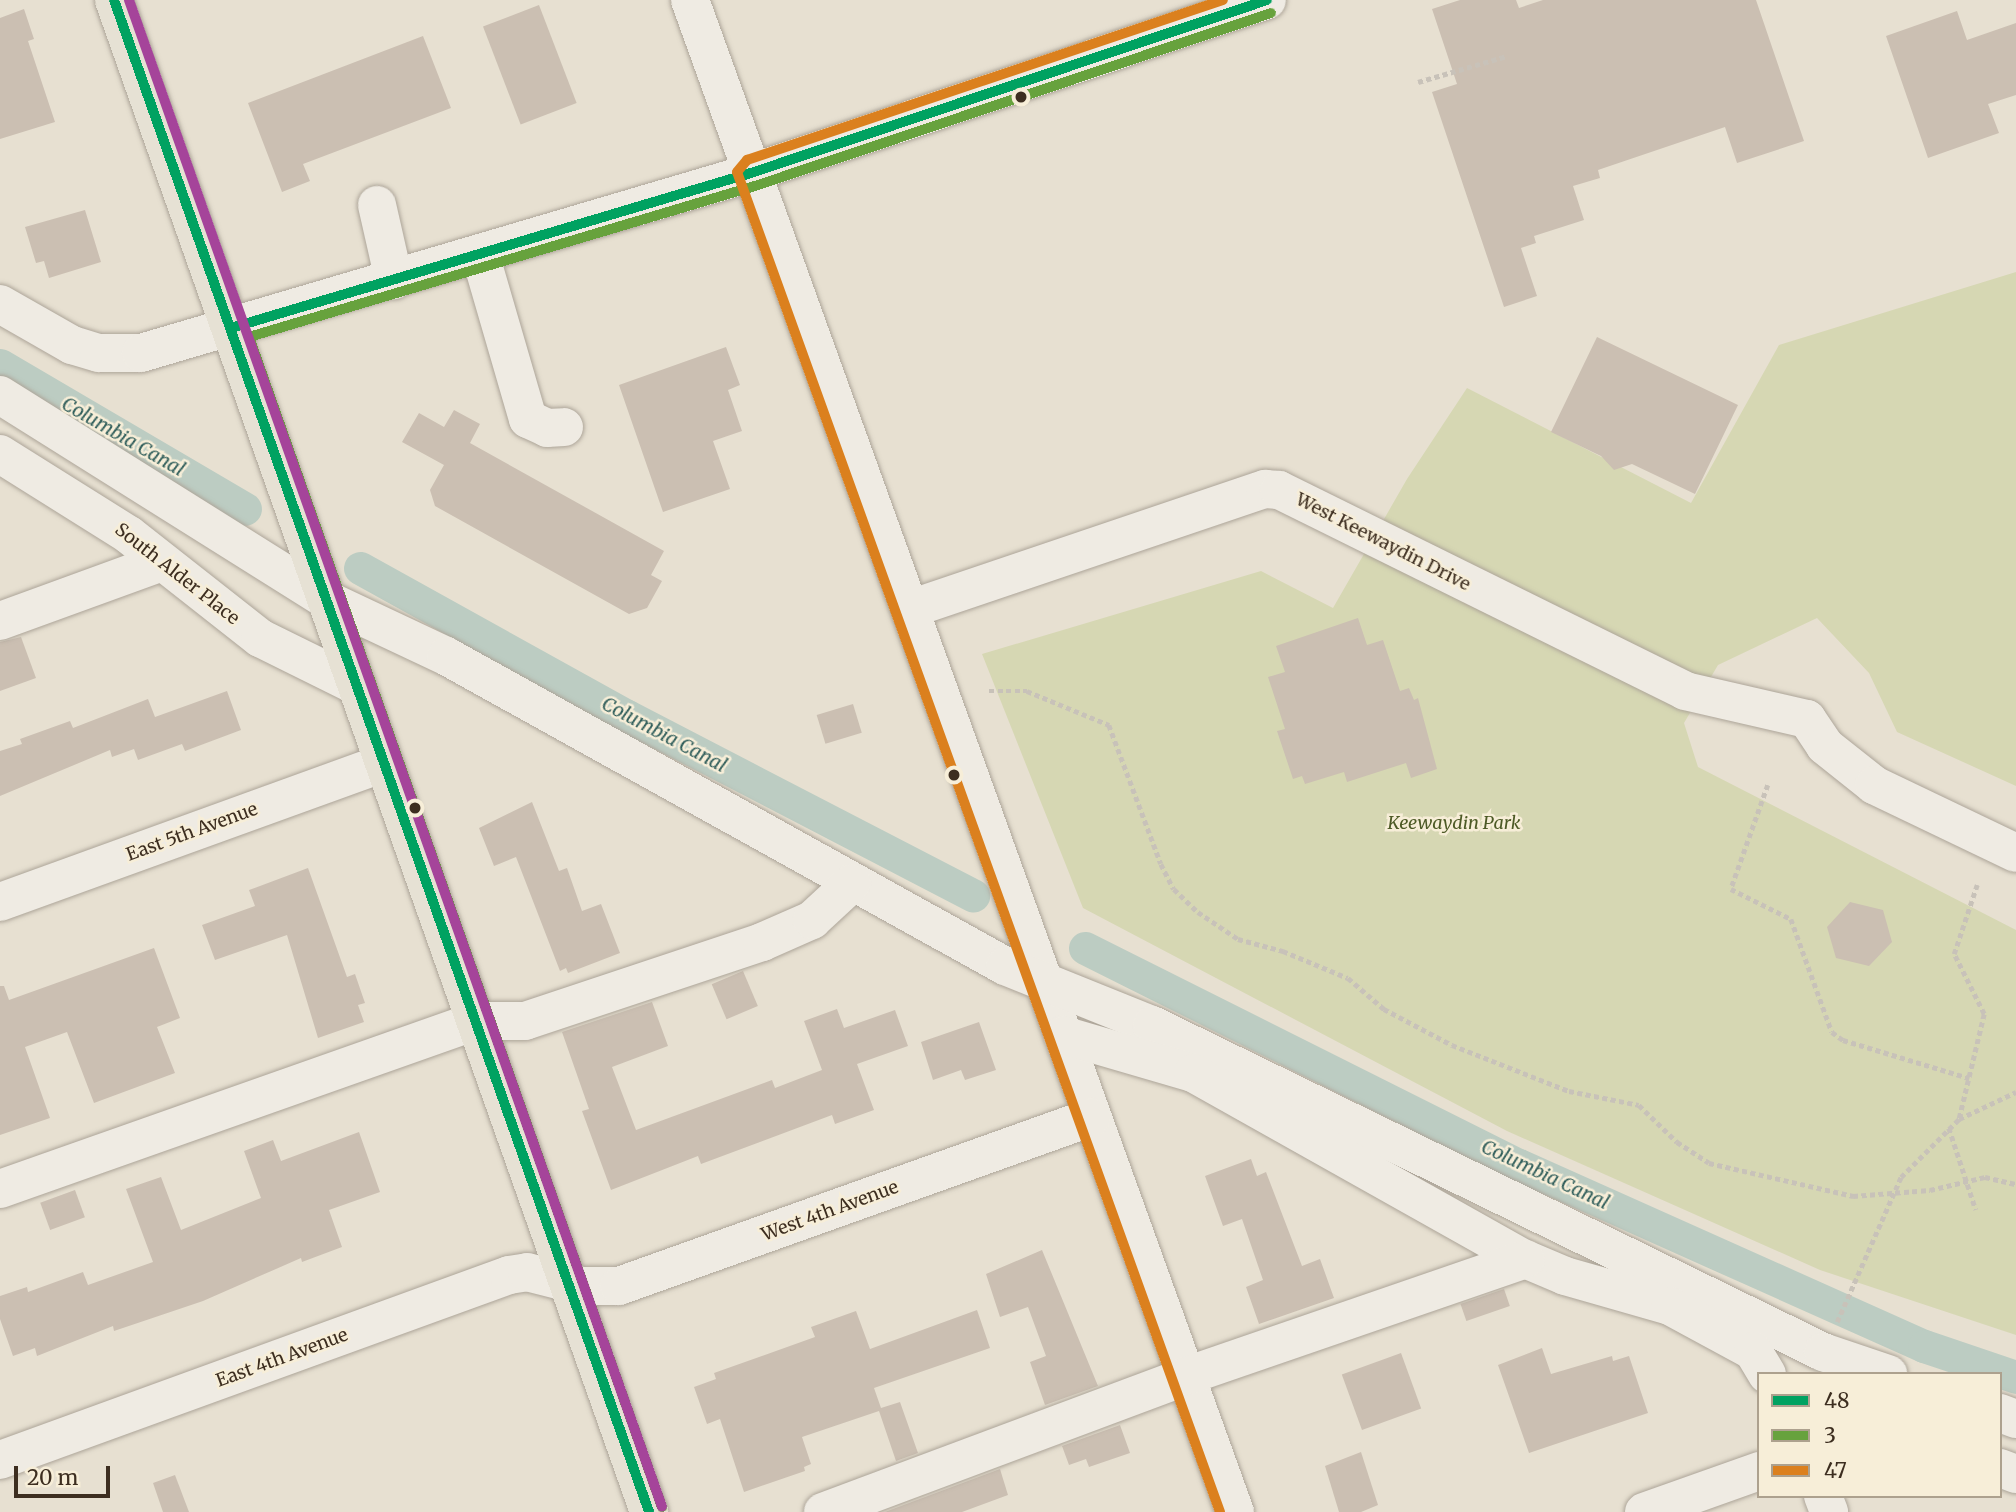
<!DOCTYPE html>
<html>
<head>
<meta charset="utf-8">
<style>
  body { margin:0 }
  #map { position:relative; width:2016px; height:1512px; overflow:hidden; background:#e7e0d1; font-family:Merriweather,serif }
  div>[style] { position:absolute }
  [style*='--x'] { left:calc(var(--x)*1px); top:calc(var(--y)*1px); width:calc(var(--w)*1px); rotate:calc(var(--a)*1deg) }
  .green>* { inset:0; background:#d6d7b3 }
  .canal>* { height:33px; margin:-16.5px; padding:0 16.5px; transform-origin:16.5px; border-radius:16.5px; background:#bcccc2 }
  .building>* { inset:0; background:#cbbfb2; transform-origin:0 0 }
  .path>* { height:4.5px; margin-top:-2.25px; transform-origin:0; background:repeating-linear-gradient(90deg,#c8c2b9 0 5px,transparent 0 8.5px) }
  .roads { filter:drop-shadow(0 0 2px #ada599) drop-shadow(0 0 2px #ada599) }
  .minor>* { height:38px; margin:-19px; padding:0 19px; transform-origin:19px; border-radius:19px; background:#efebe3 }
  .major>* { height:38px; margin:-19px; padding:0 19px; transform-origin:19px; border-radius:19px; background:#e6e1d4 }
  .bus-1>* { height:10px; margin:-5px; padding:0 5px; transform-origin:5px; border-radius:5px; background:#00a261 }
  .bus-2>* { height:10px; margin:-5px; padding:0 5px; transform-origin:5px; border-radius:5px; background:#67a23d }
  .bus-3>* { height:10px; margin:-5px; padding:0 5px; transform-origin:5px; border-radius:5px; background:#db801e }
  .bus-4>* { height:10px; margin:-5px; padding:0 5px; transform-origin:5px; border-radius:5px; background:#a5449a }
  .dots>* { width:19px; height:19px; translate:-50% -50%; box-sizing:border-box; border:4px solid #f7eed8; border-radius:50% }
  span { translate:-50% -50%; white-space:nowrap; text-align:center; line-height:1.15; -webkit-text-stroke:5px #f7eed8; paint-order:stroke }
  .street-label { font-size:18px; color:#3d2e20 }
  .park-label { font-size:18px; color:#4d5a26; font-style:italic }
  .water-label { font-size:19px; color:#2f5d5a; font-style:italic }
  .legend { position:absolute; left:1757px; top:1372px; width:245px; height:126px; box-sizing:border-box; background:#f7eed8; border:2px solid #ada18e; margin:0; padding:9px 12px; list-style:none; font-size:21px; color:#3d2e20 }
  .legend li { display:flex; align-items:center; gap:14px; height:35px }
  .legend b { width:35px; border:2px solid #ada18e }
  .scale { position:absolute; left:14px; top:1466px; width:96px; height:32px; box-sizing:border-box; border:4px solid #3d2e20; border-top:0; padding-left:9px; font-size:21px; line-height:24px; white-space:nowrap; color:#3d2e20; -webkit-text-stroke:5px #f7eed8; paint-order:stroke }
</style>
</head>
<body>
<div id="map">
  <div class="green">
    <div style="clip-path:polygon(2016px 272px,2016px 786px,1897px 732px,1869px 673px,1817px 618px,1718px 665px,1684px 723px,1698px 767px,2016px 930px,2016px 1335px,1820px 1270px,1507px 1131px,1083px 908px,982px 654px,1261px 571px,1333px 608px,1407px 479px,1467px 388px,1691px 503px,1779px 345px)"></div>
  </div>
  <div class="canal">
    <div style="--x:0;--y:365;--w:284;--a:30.4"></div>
    <div style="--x:360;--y:568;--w:305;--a:29"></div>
    <div style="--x:627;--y:716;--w:390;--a:27.4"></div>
    <div style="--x:1085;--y:948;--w:485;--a:26.6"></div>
    <div style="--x:1519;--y:1165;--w:444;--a:24.1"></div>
    <div style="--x:1924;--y:1346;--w:97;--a:18.6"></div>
  </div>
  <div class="building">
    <div style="clip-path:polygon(1460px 0,1516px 0,1519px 8px,1543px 0,1756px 0,1804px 141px,1737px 163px,1725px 127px,1598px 170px,1600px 178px,1573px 186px,1584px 220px,1534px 236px,1536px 243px,1521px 248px,1537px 296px,1504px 307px,1432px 92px,1457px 84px,1432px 9px)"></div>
    <div style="left:539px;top:5px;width:105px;height:60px;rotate:69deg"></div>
    <div style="clip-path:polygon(24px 9px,34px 39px,28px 41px,55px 122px,0 139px,0 18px)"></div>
    <div style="clip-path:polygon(1957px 11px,1967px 40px,2016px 23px,2016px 95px,1988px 104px,1999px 133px,1928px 158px,1886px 36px)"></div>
    <div style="clip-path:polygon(423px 36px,451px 108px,303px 164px,310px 181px,282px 192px,248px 103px)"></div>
    <div style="clip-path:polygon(85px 210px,101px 262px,49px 278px,44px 261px,36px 263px,25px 227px)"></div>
    <div style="clip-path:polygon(1597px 337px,1738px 405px,1695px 494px,1632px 464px,1614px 470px,1601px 456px,1551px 432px)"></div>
    <div style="clip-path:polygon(726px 347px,740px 385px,728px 390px,742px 431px,713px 441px,730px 489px,663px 512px,619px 385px)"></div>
    <div style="clip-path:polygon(454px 410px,480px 424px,470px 443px,664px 551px,651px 575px,662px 581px,647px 608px,629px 614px,435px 506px,430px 490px,444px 465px,402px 442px,419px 413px,444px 427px)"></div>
    <div style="clip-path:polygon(1358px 618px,1367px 645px,1383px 640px,1400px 691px,1409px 688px,1414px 700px,1418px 698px,1437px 769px,1411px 778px,1406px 763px,1347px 782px,1344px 772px,1305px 784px,1302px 776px,1293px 779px,1277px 731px,1285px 729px,1268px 677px,1285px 672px,1276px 646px)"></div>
    <div style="clip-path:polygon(21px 637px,36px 678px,0 691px,0 642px)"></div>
    <div style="clip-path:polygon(227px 691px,241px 730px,185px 751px,182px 744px,138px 760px,134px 749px,112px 757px,110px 750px,0 796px,0 751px,22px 744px,20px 739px,70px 721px,73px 728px,148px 699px,155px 717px)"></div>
    <div style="left:853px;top:704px;width:30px;height:38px;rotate:73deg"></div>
    <div style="clip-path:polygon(532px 802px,559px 871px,567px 868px,582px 911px,601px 904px,620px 953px,568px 973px,566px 968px,560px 971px,516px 857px,494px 866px,479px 828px)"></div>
    <div style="clip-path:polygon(308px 868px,347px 977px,355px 974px,365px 1003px,358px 1005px,364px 1022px,318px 1038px,287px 935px,215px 960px,202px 925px,255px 906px,249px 890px)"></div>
    <div style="clip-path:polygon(1850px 902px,1883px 910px,1892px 942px,1869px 966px,1836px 958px,1827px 927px)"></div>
    <div style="clip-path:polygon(154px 948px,180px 1018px,157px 1027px,175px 1073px,94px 1103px,67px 1032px,25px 1047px,50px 1118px,0 1135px,0 986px,4px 986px,9px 1000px)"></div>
    <div style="left:743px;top:971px;width:38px;height:34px;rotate:67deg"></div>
    <div style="clip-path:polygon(652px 1002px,668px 1046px,612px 1067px,636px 1130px,772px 1080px,775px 1088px,822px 1070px,804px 1021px,837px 1009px,844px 1028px,895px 1010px,908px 1046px,857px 1064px,874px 1110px,835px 1124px,832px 1115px,701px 1164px,698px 1156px,611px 1190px,582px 1111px,589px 1109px,562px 1032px)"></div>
    <div style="clip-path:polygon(979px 1022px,996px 1070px,965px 1080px,961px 1070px,933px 1080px,921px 1042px)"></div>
    <div style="clip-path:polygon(359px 1132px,380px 1192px,329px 1210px,342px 1247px,302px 1262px,301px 1258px,203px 1301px,114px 1331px,113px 1326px,37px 1356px,35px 1348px,13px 1356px,0 1319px,0 1296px,27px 1287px,28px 1292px,83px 1272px,88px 1285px,153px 1262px,126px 1189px,161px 1177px,181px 1230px,261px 1198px,244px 1151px,273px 1140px,281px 1161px)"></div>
    <div style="clip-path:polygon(1251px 1159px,1257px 1176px,1266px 1172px,1302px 1266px,1320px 1259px,1334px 1298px,1259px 1324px,1246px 1287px,1263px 1280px,1242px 1219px,1223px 1226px,1205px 1176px)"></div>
    <div style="left:75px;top:1190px;width:29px;height:37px;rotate:70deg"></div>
    <div style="clip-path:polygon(1042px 1250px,1098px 1386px,1045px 1405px,1030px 1362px,1046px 1356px,1028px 1307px,1000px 1317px,986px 1274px)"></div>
    <div style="left:1504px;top:1289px;width:18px;height:46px;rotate:71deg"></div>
    <div style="clip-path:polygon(977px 1310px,990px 1348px,874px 1388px,881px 1408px,900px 1402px,918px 1453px,896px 1461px,879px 1411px,802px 1437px,811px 1464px,804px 1467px,805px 1471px,744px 1492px,720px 1419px,707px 1424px,694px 1387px,716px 1379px,714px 1373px,815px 1337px,811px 1327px,856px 1311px,870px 1349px)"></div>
    <div style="clip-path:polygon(1542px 1348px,1551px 1374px,1612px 1356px,1613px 1361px,1629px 1356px,1648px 1413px,1529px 1453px,1498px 1365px)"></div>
    <div style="left:1401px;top:1353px;width:59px;height:63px;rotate:70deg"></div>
    <div style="clip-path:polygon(1120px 1425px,1130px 1453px,1089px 1467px,1086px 1459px,1069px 1465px,1062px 1446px)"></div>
    <div style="clip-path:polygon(1361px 1452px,1378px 1505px,1361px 1512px,1339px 1512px,1325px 1466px)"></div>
    <div style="clip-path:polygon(1000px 1469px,1008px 1495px,962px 1512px,885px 1512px)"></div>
    <div style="clip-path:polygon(175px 1475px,189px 1512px,163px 1512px,153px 1483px)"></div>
  </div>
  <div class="path">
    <div style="--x:1418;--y:82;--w:93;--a:-16.3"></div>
    <div style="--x:989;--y:691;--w:38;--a:0"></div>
    <div style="--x:1027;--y:691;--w:89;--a:22.5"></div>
    <div style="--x:1109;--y:725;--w:148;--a:69.5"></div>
    <div style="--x:1161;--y:864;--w:28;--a:63"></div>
    <div style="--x:1174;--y:889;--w:33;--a:44"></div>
    <div style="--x:1198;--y:912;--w:48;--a:34"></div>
    <div style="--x:1238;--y:939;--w:47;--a:14.9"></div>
    <div style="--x:1283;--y:951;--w:70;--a:22.6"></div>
    <div style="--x:1348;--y:978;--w:48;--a:40.7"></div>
    <div style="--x:1384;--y:1009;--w:77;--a:27.9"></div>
    <div style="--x:1452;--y:1045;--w:126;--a:21.5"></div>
    <div style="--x:1569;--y:1091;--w:71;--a:11.3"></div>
    <div style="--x:1639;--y:1105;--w:53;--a:44.2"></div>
    <div style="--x:1677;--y:1142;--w:38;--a:33"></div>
    <div style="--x:1709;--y:1163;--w:148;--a:12.9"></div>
    <div style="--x:1853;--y:1196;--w:77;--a:-4.5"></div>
    <div style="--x:1930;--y:1190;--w:57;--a:-13.3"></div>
    <div style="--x:1985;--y:1177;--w:32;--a:13"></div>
    <div style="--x:1768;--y:785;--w:110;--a:109.6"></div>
    <div style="--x:1731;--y:889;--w:67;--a:26.6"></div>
    <div style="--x:1791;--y:919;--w:120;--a:70.1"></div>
    <div style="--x:1832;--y:1032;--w:14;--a:36"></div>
    <div style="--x:1843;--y:1040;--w:132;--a:16.8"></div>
    <div style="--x:1959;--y:1118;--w:107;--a:-76.5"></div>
    <div style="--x:1984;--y:1014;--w:67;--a:-116.6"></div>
    <div style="--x:1954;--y:954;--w:73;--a:-71.6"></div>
    <div style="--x:1949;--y:1128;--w:86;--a:71.8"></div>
    <div style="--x:1837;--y:1322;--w:158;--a:-66.2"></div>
    <div style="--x:1901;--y:1177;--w:82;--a:-45"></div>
    <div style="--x:1959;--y:1119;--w:63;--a:-25.3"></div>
  </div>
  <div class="roads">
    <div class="minor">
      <div style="--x:690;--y:0;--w:1607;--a:70.18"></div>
      <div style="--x:377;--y:205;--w:77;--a:77.2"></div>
      <div style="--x:480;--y:254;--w:172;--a:73.8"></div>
      <div style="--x:528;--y:419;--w:21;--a:25"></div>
      <div style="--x:547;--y:428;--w:17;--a:-3"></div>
      <div style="--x:0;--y:304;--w:83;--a:29.7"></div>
      <div style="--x:72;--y:345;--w:28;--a:17"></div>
      <div style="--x:99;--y:353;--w:42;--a:0"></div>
      <div style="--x:141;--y:353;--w:636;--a:-16.44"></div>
      <div style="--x:751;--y:173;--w:544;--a:-18.53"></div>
      <div style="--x:0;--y:395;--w:386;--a:32.1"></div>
      <div style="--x:327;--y:600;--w:132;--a:25.2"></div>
      <div style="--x:446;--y:656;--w:639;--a:29.01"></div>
      <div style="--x:1005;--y:966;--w:158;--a:21.9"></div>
      <div style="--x:1152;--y:1025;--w:746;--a:25.98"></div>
      <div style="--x:1823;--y:1352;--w:69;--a:18.7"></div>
      <div style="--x:0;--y:454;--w:152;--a:32.1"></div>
      <div style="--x:129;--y:535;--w:167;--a:38.2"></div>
      <div style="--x:260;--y:638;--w:108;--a:26.3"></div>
      <div style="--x:910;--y:609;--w:375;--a:-18.7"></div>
      <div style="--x:1265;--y:489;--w:14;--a:4"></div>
      <div style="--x:1279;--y:490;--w:453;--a:26.3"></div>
      <div style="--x:1685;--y:691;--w:125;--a:12.9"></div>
      <div style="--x:1807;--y:719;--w:32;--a:56"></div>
      <div style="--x:1825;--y:746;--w:63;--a:38.5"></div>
      <div style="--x:1874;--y:785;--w:157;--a:25.6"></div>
      <div style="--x:0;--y:621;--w:172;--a:-20"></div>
      <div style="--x:0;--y:902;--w:408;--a:-19.9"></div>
      <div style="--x:1063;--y:1035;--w:135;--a:16.3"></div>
      <div style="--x:1193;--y:1073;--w:381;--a:29.3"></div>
      <div style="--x:1525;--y:1259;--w:43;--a:23"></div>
      <div style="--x:1565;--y:1276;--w:109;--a:15.9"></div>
      <div style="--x:1670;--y:1306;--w:94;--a:28.5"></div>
      <div style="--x:1753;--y:1351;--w:27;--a:59"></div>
      <div style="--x:0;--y:1189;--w:505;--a:-19.44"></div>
      <div style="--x:476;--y:1021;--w:49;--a:0"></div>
      <div style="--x:525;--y:1021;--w:250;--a:-18.4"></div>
      <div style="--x:762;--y:942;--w:55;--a:-23.7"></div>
      <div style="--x:812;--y:920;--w:54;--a:-42.8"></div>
      <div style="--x:2000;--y:1413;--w:17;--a:21"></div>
      <div style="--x:0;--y:1460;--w:542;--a:-19.97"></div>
      <div style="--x:509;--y:1275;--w:18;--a:-9"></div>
      <div style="--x:527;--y:1272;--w:57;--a:14.3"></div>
      <div style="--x:582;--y:1286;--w:37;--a:0"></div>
      <div style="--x:619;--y:1286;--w:502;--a:-19.66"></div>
      <div style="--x:2000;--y:1468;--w:17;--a:21"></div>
      <div style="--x:1823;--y:1496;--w:17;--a:69"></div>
      <div style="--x:823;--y:1512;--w:388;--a:-20.5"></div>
      <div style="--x:1186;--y:1376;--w:359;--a:-19"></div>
      <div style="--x:1644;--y:1512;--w:122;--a:-19.6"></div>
    </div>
    <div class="major">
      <div style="--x:114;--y:0;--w:1604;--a:70.51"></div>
    </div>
  </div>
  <div class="bus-1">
    <div style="--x:114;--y:0;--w:1604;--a:70.51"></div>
    <div style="--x:231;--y:328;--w:543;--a:-16.6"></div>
    <div style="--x:751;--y:173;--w:544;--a:-18.53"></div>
  </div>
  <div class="bus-2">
    <div style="--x:662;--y:1507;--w:1241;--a:-109.44"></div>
    <div style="--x:249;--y:337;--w:528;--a:-16.62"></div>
    <div style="--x:755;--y:186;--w:544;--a:-18.53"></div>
  </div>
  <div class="bus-3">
    <div style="--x:1220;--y:1512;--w:1424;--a:-109.82"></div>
    <div style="--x:737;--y:172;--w:16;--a:-50"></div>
    <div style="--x:747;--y:160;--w:502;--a:-18.58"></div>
  </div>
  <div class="bus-4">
    <div style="--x:129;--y:0;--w:1598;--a:70.52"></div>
  </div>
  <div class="dots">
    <div style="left:1021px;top:97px;background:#3d2e20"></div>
    <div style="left:954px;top:775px;background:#3d2e20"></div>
    <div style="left:415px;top:808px;background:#3d2e20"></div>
  </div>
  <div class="street-label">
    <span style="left:1383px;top:542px;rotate:27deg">West Keewaydin Drive</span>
    <span style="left:177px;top:574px;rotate:38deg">South Alder Place</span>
    <span style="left:192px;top:832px;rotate:-20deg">East 5th Avenue</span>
    <span style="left:830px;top:1211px;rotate:-20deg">West 4th Avenue</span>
    <span style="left:282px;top:1358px;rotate:-20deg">East 4th Avenue</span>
  </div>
  <div class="park-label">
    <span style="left:1454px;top:823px">Keewaydin Park</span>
  </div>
  <div class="water-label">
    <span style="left:123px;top:437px;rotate:30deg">Columbia Canal</span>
    <span style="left:664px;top:735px;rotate:28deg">Columbia Canal</span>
    <span style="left:1545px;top:1175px;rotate:25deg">Columbia Canal</span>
  </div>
  <ul class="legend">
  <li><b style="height:9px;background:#00a261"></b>48</li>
  <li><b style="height:9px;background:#67a23d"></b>3</li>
  <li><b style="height:9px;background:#db801e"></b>47</li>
  </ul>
  <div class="scale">20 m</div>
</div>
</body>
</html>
